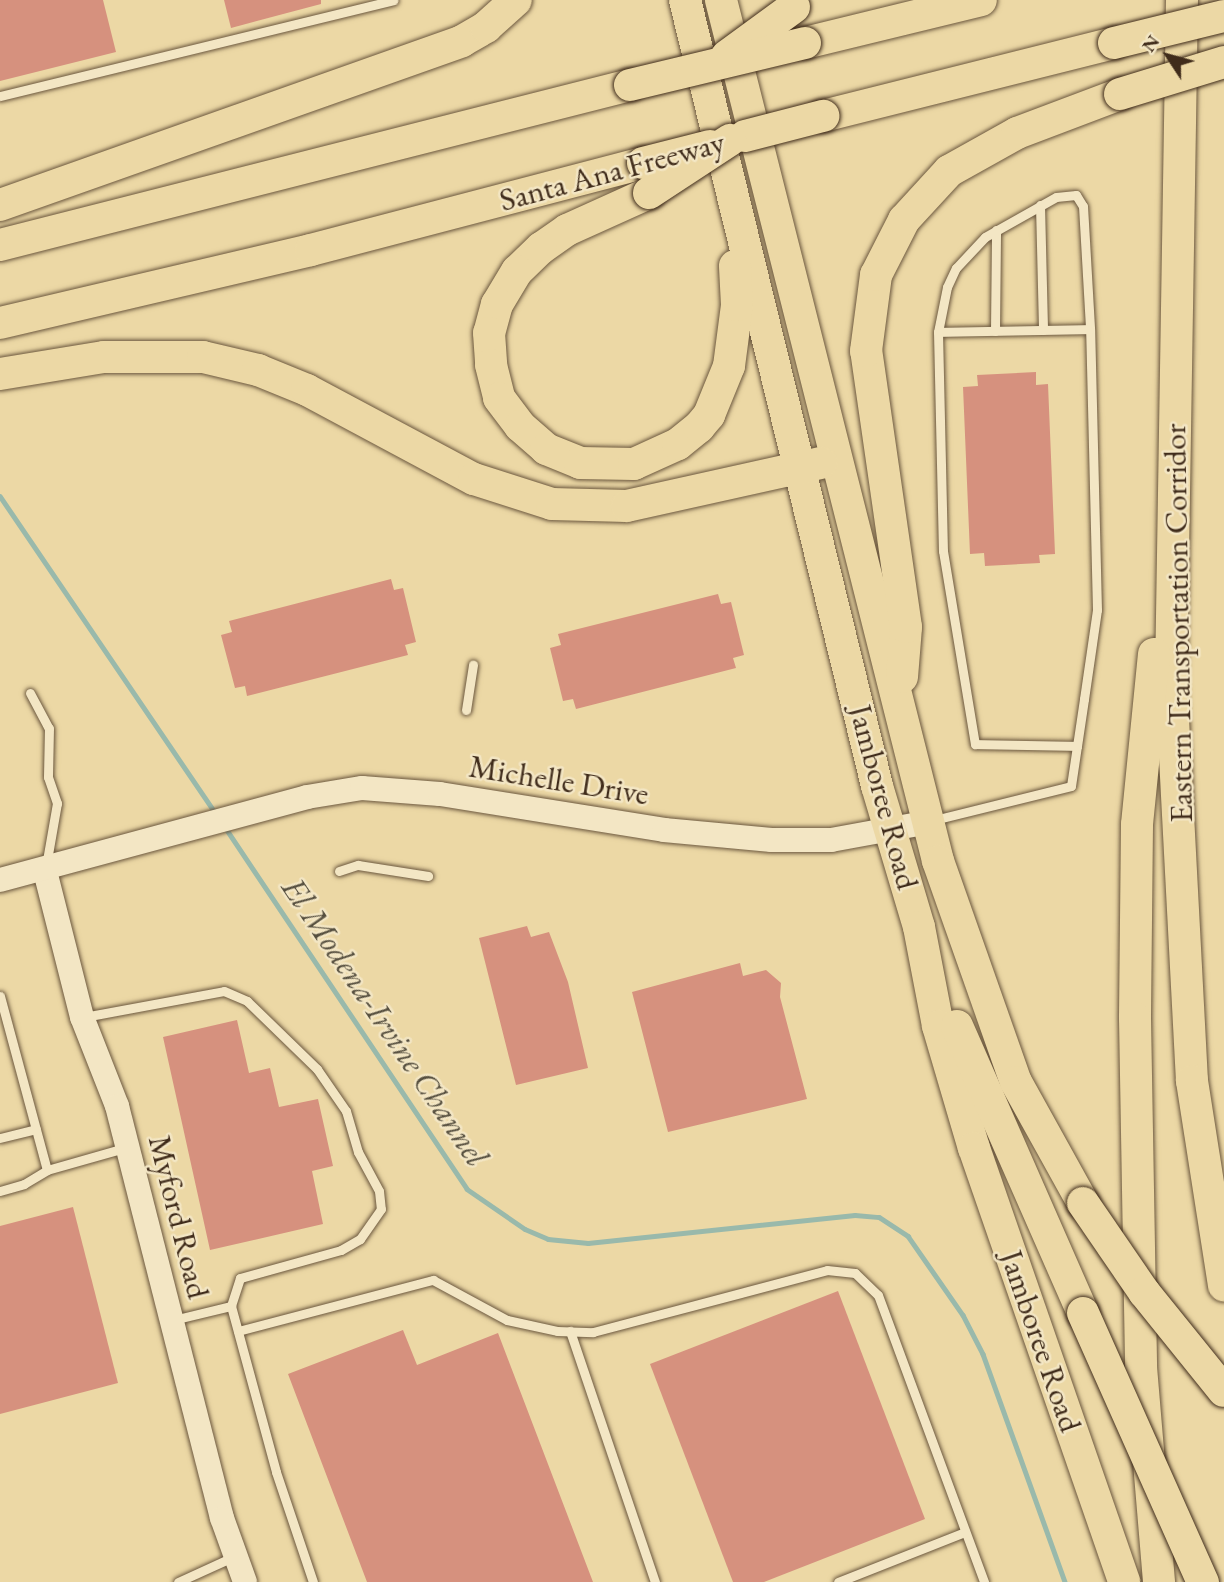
<!DOCTYPE html>
<html>
<head>
<meta charset="utf-8">
<style>
  body { margin:0 }
  #map { position:relative; width:1224px; height:1582px; overflow:hidden; background:#ecd8a5; font-family:"EB Garamond",serif }
  div>[style] { position:absolute }
  [style*='--x'] { left:calc(var(--x)*1px); top:calc(var(--y)*1px); width:calc(var(--w)*1px); rotate:calc(var(--a)*1deg) }
  .stream>* { height:4.5px; margin:-2.25px; padding:0 2.25px; transform-origin:2.25px; border-radius:2.25px; background:#99b9ab }
  .building>* { inset:0; background:#d6917e }
  .roads { filter:drop-shadow(0 0 2px #6b573e) drop-shadow(0 0 2px #6b573e) }
  .lane>* { height:9px; margin:-4.5px; padding:0 4.5px; transform-origin:4.5px; border-radius:4.5px; background:#f3e6c4 }
  .secondary>* { height:24px; margin:-12px; padding:0 12px; transform-origin:12px; border-radius:12px; background:#f3e6c4 }
  .highway>* { height:32px; margin:-16px; padding:0 16px; transform-origin:16px; border-radius:16px; background:#ecd8a5 }
  .bridges { filter:drop-shadow(0 0 2px #402c1b) drop-shadow(0 0 2px #402c1b) }
  .highway-bridge>* { height:32px; margin:-16px; padding:0 16px; transform-origin:16px; border-radius:16px; background:#ecd8a5 }
  span { translate:-50% -50%; white-space:nowrap; text-align:center; line-height:1.15; -webkit-text-stroke:5px #f3e6c4; paint-order:stroke }
  .street-label { font-size:32px; color:#402c1b }
  .water-label { font-size:33px; color:#564f3f; font-style:italic }
  .north { position:absolute; left:1133px; top:21px; width:70px; height:70px; -webkit-text-stroke:5px #f3e6c4; paint-order:stroke; rotate:306deg; font-size:19px; font-weight:700; line-height:28px; text-align:center; color:#402c1b }
  .north::after { content:''; display:block; margin:auto; width:24px; height:32px; background:#402c1b; clip-path:polygon(50% 0,100% 100%,50% 72%,0 100%) }
</style>
</head>
<body>
<div id="map">
  <div class="stream">
    <div style="--x:0;--y:496;--w:384;--a:55.8"></div>
    <div style="--x:225;--y:827;--w:435;--a:56.2"></div>
    <div style="--x:467;--y:1189;--w:70;--a:34.6"></div>
    <div style="--x:525;--y:1229;--w:25;--a:23"></div>
    <div style="--x:548;--y:1239;--w:40;--a:5.7"></div>
    <div style="--x:588;--y:1243;--w:268;--a:-6"></div>
    <div style="--x:855;--y:1215;--w:24;--a:5"></div>
    <div style="--x:879;--y:1217;--w:35;--a:33"></div>
    <div style="--x:908;--y:1236;--w:96;--a:55.2"></div>
    <div style="--x:963;--y:1315;--w:44;--a:62.9"></div>
    <div style="--x:983;--y:1354;--w:242;--a:70.2"></div>
  </div>
  <div class="building">
    <div style="clip-path:polygon(0 0,103px 0,116px 52px,0 81px)"></div>
    <div style="clip-path:polygon(224px 0,321px 0,321px 4px,231px 28px)"></div>
    <div style="clip-path:polygon(1036px 372px,1036px 385px,1048px 384px,1055px 554px,1039px 555px,1040px 563px,985px 566px,984px 553px,970px 554px,963px 387px,978px 386px,977px 375px)"></div>
    <div style="clip-path:polygon(391px 579px,394px 590px,403px 588px,416px 642px,405px 645px,408px 655px,247px 696px,245px 686px,235px 688px,221px 635px,232px 632px,229px 621px)"></div>
    <div style="clip-path:polygon(718px 594px,721px 604px,731px 602px,744px 655px,733px 658px,736px 668px,576px 709px,573px 699px,563px 701px,550px 648px,561px 645px,558px 634px)"></div>
    <div style="clip-path:polygon(527px 926px,531px 937px,549px 932px,568px 982px,588px 1068px,516px 1085px,479px 938px)"></div>
    <div style="clip-path:polygon(740px 963px,743px 976px,766px 970px,781px 983px,780px 997px,807px 1099px,668px 1132px,632px 992px)"></div>
    <div style="clip-path:polygon(237px 1020px,249px 1073px,270px 1068px,279px 1107px,318px 1099px,333px 1166px,312px 1171px,323px 1224px,210px 1250px,163px 1037px)"></div>
    <div style="clip-path:polygon(73px 1207px,118px 1383px,0 1414px,0 1226px)"></div>
    <div style="clip-path:polygon(838px 1291px,925px 1519px,764px 1582px,733px 1582px,650px 1364px)"></div>
    <div style="clip-path:polygon(403px 1330px,417px 1365px,498px 1333px,593px 1582px,367px 1582px,288px 1374px)"></div>
  </div>
  <div class="roads">
    <div class="lane">
      <div style="--x:0;--y:96;--w:405;--a:-13.7"></div>
      <div style="--x:1040;--y:205;--w:125;--a:88.6"></div>
      <div style="--x:995;--y:331;--w:101;--a:-89.4"></div>
      <div style="--x:938;--y:332;--w:46;--a:-78.7"></div>
      <div style="--x:947;--y:287;--w:21;--a:-65"></div>
      <div style="--x:956;--y:268;--w:42;--a:-46.9"></div>
      <div style="--x:985;--y:237;--w:81;--a:-29.4"></div>
      <div style="--x:1056;--y:197;--w:20;--a:-6"></div>
      <div style="--x:1076;--y:195;--w:13;--a:58"></div>
      <div style="--x:1083;--y:206;--w:123;--a:86.7"></div>
      <div style="--x:30;--y:693;--w:40;--a:62"></div>
      <div style="--x:49;--y:728;--w:49;--a:91.2"></div>
      <div style="--x:48;--y:777;--w:28;--a:71"></div>
      <div style="--x:57;--y:803;--w:64;--a:99.9"></div>
      <div style="--x:466;--y:710;--w:46;--a:-81.2"></div>
      <div style="--x:934;--y:820;--w:141;--a:-13.9"></div>
      <div style="--x:1071;--y:786;--w:40;--a:-81.5"></div>
      <div style="--x:1077;--y:746;--w:48;--a:-81.5"></div>
      <div style="--x:1084;--y:699;--w:90;--a:-81.7"></div>
      <div style="--x:1097;--y:610;--w:281;--a:-91.4"></div>
      <div style="--x:1090;--y:329;--w:152;--a:178.9"></div>
      <div style="--x:938;--y:332;--w:219;--a:88.7"></div>
      <div style="--x:943;--y:551;--w:196;--a:80.6"></div>
      <div style="--x:975;--y:744;--w:102;--a:1.1"></div>
      <div style="--x:339;--y:871;--w:20;--a:-18"></div>
      <div style="--x:358;--y:865;--w:71;--a:8.9"></div>
      <div style="--x:0;--y:996;--w:180;--a:74.9"></div>
      <div style="--x:47;--y:1170;--w:80;--a:-15.9"></div>
      <div style="--x:84;--y:1017;--w:142;--a:-10.5"></div>
      <div style="--x:224;--y:991;--w:25;--a:23"></div>
      <div style="--x:247;--y:1001;--w:98;--a:44.2"></div>
      <div style="--x:317;--y:1069;--w:51;--a:55.4"></div>
      <div style="--x:346;--y:1111;--w:43;--a:73.7"></div>
      <div style="--x:358;--y:1152;--w:44;--a:61.7"></div>
      <div style="--x:379;--y:1191;--w:18;--a:84"></div>
      <div style="--x:381;--y:1209;--w:37;--a:125"></div>
      <div style="--x:360;--y:1239;--w:22;--a:150"></div>
      <div style="--x:341;--y:1250;--w:105;--a:164.5"></div>
      <div style="--x:240;--y:1278;--w:29;--a:108"></div>
      <div style="--x:231;--y:1306;--w:172;--a:74.8"></div>
      <div style="--x:276;--y:1472;--w:116;--a:71.4"></div>
      <div style="--x:0;--y:1138;--w:37;--a:-14"></div>
      <div style="--x:0;--y:1191;--w:25;--a:-16"></div>
      <div style="--x:24;--y:1184;--w:27;--a:-31"></div>
      <div style="--x:173;--y:1320;--w:60;--a:-13.6"></div>
      <div style="--x:238;--y:1331;--w:202;--a:-14.7"></div>
      <div style="--x:433;--y:1280;--w:84;--a:28.4"></div>
      <div style="--x:507;--y:1320;--w:51;--a:12.4"></div>
      <div style="--x:557;--y:1331;--w:36;--a:2"></div>
      <div style="--x:593;--y:1332;--w:242;--a:-14.8"></div>
      <div style="--x:827;--y:1270;--w:28;--a:6"></div>
      <div style="--x:855;--y:1273;--w:32;--a:44"></div>
      <div style="--x:878;--y:1295;--w:306;--a:69.7"></div>
      <div style="--x:570;--y:1331;--w:265;--a:71.3"></div>
      <div style="--x:178;--y:1582;--w:63;--a:-24.5"></div>
      <div style="--x:838;--y:1582;--w:136;--a:-21.5"></div>
    </div>
    <div class="secondary">
      <div style="--x:45;--y:871;--w:151;--a:75.8"></div>
      <div style="--x:82;--y:1017;--w:96;--a:68.5"></div>
      <div style="--x:117;--y:1106;--w:425;--a:75.7"></div>
      <div style="--x:222;--y:1518;--w:68;--a:70.2"></div>
      <div style="--x:0;--y:880;--w:318;--a:-15.1"></div>
      <div style="--x:307;--y:797;--w:56;--a:-9.3"></div>
      <div style="--x:362;--y:788;--w:78;--a:4.4"></div>
      <div style="--x:440;--y:794;--w:227;--a:9.1"></div>
      <div style="--x:664;--y:830;--w:108;--a:5.3"></div>
      <div style="--x:772;--y:840;--w:59;--a:0"></div>
      <div style="--x:831;--y:840;--w:100;--a:-10.4"></div>
    </div>
    <div class="highway">
      <div style="--x:685;--y:0;--w:809;--a:76.27"></div>
      <div style="--x:877;--y:786;--w:147;--a:73.4"></div>
      <div style="--x:919;--y:927;--w:101;--a:79.1"></div>
      <div style="--x:938;--y:1026;--w:127;--a:73.6"></div>
      <div style="--x:974;--y:1148;--w:459;--a:70.9"></div>
      <div style="--x:721;--y:0;--w:888;--a:75.85"></div>
      <div style="--x:938;--y:861;--w:234;--a:70.6"></div>
      <div style="--x:1016;--y:1082;--w:138;--a:61"></div>
      <div style="--x:1182;--y:0;--w:681;--a:90.93"></div>
      <div style="--x:1171;--y:681;--w:401;--a:87"></div>
      <div style="--x:1192;--y:1081;--w:207;--a:81.1"></div>
      <div style="--x:805;--y:43;--w:181;--a:-13.7"></div>
      <div style="--x:823;--y:116;--w:300;--a:-14.1"></div>
      <div style="--x:649;--y:193;--w:90;--a:155.7"></div>
      <div style="--x:567;--y:230;--w:32;--a:145"></div>
      <div style="--x:541;--y:248;--w:33;--a:136"></div>
      <div style="--x:517;--y:271;--w:39;--a:121"></div>
      <div style="--x:497;--y:304;--w:30;--a:105"></div>
      <div style="--x:489;--y:333;--w:32;--a:86"></div>
      <div style="--x:491;--y:365;--w:34;--a:76"></div>
      <div style="--x:499;--y:398;--w:35;--a:53"></div>
      <div style="--x:520;--y:426;--w:35;--a:41"></div>
      <div style="--x:546;--y:449;--w:37;--a:22"></div>
      <div style="--x:580;--y:463;--w:54;--a:1.1"></div>
      <div style="--x:634;--y:464;--w:48;--a:-24.4"></div>
      <div style="--x:678;--y:444;--w:27;--a:-39"></div>
      <div style="--x:699;--y:427;--w:16;--a:-50"></div>
      <div style="--x:709;--y:415;--w:53;--a:-67.8"></div>
      <div style="--x:729;--y:366;--w:62;--a:-82.5"></div>
      <div style="--x:737;--y:305;--w:39;--a:-93"></div>
      <div style="--x:0;--y:205;--w:490;--a:-19.5"></div>
      <div style="--x:462;--y:41;--w:28;--a:-30"></div>
      <div style="--x:486;--y:27;--w:40;--a:-42"></div>
      <div style="--x:0;--y:245;--w:650;--a:-14.25"></div>
      <div style="--x:0;--y:323;--w:319;--a:-13.2"></div>
      <div style="--x:311;--y:250;--w:343;--a:-14.7"></div>
      <div style="--x:0;--y:374;--w:105;--a:-9.3"></div>
      <div style="--x:104;--y:357;--w:99;--a:0"></div>
      <div style="--x:203;--y:357;--w:57;--a:13.3"></div>
      <div style="--x:258;--y:370;--w:53;--a:22.2"></div>
      <div style="--x:307;--y:390;--w:189;--a:28.1"></div>
      <div style="--x:474;--y:479;--w:82;--a:17.8"></div>
      <div style="--x:552;--y:504;--w:75;--a:1.5"></div>
      <div style="--x:627;--y:506;--w:199;--a:-12.5"></div>
      <div style="--x:1154;--y:654;--w:172;--a:95.7"></div>
      <div style="--x:1137;--y:825;--w:193;--a:90.6"></div>
      <div style="--x:1135;--y:1018;--w:349;--a:89"></div>
      <div style="--x:1141;--y:1367;--w:216;--a:85.2"></div>
      <div style="--x:902;--y:677;--w:50;--a:-85.4"></div>
      <div style="--x:906;--y:627;--w:279;--a:-98.2"></div>
      <div style="--x:866;--y:351;--w:77;--a:-82.5"></div>
      <div style="--x:876;--y:275;--w:62;--a:-63"></div>
      <div style="--x:904;--y:220;--w:67;--a:-47.4"></div>
      <div style="--x:949;--y:171;--w:78;--a:-29.2"></div>
      <div style="--x:1017;--y:133;--w:110;--a:-20.7"></div>
      <div style="--x:957;--y:1026;--w:313;--a:66.3"></div>
    </div>
  </div>
  <div class="bridges">
    <div class="highway-bridge">
      <div style="--x:1114;--y:43;--w:113;--a:-13.8"></div>
      <div style="--x:727;--y:56;--w:83;--a:-36.2"></div>
      <div style="--x:630;--y:85;--w:180;--a:-13.5"></div>
      <div style="--x:1120;--y:94;--w:109;--a:-17.1"></div>
      <div style="--x:745;--y:136;--w:81;--a:-14.4"></div>
      <div style="--x:643;--y:163;--w:69;--a:-14.2"></div>
      <div style="--x:649;--y:193;--w:97;--a:-33.2"></div>
      <div style="--x:1083;--y:1203;--w:108;--a:55.6"></div>
      <div style="--x:1144;--y:1292;--w:127;--a:51.1"></div>
      <div style="--x:1083;--y:1313;--w:295;--a:66"></div>
    </div>
  </div>
  <div class="street-label">
    <span style="left:612px;top:171px;rotate:-15deg">Santa Ana Freeway</span>
    <span style="left:1178px;top:623px;rotate:-91deg">Eastern Transportation Corridor</span>
    <span style="left:559px;top:780px;rotate:9deg">Michelle Drive</span>
    <span style="left:884px;top:797px;rotate:75deg">Jamboree Road</span>
    <span style="left:179px;top:1217px;rotate:76deg">Myford Road</span>
    <span style="left:1041px;top:1341px;rotate:71deg">Jamboree Road</span>
  </div>
  <div class="water-label">
    <span style="left:385px;top:1022px;rotate:56deg">El Modena-Irvine Channel</span>
  </div>
  <div class="north">N</div>
</div>
</body>
</html>
